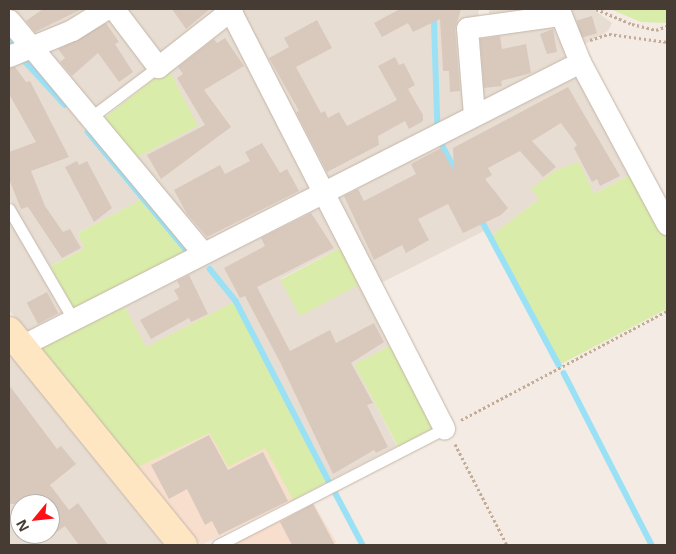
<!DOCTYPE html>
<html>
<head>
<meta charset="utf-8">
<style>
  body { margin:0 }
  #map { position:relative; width:676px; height:554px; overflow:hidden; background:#f4ece4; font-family:"Noto Sans",sans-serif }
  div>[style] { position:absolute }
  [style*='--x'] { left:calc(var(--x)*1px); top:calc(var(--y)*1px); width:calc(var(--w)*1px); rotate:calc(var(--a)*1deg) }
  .residential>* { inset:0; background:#e8ddd2 }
  .commercial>* { inset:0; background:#f8decd }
  .green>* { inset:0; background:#daeca9; transform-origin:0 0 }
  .stream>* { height:5.5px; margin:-2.75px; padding:0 2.75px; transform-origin:2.75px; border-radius:2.75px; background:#9be1f6 }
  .building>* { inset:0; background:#d9c9bc; transform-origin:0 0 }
  .path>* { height:3px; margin-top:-1.5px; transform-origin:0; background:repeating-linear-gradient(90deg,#c3ab96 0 2.5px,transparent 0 5px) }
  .roads { filter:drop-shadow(0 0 1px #c3b5a9) drop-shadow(0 0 1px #c3b5a9) }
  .lane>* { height:11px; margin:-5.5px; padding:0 5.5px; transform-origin:5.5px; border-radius:5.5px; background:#fff }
  .street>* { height:21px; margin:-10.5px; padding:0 10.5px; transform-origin:10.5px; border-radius:10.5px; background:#fff }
  .secondary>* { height:28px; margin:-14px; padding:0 14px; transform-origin:14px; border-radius:14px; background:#ffe6c3 }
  span { translate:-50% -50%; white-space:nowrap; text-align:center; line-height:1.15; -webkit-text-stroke:5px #fff; paint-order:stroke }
  .frame { position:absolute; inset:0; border:10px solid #473c34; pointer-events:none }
  .north { position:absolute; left:10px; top:494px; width:50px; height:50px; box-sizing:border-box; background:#fff; border:1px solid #b5b1ae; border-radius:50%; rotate:242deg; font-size:14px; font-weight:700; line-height:20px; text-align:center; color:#473c34 }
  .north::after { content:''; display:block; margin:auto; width:18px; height:22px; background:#ff1016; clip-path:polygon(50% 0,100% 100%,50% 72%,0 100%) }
</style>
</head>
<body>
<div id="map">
  <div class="residential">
    <div style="clip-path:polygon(9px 9px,92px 9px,30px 40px)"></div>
    <div style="clip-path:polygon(122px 9px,223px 9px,159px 59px)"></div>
    <div style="clip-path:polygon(242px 9px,479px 9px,468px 113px,325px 181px,239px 18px)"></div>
    <div style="clip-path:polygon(489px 9px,593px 9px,612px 23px,608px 31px,578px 48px,564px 11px,489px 19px)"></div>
    <div style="clip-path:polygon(106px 14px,142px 58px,146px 70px,97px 108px,86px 106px,43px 51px)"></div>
    <div style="clip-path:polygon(553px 21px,570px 62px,481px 107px,474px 38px,480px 33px)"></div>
    <div style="clip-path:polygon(226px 22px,316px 191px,204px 247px,132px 160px,197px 126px,168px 68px)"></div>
    <div style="clip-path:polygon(25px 54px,150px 195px,78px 233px,84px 249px,50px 266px,9px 198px,9px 62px)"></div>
    <div style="clip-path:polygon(576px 69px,635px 172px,594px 194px,539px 199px,491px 236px,486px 230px,377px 285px,336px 197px)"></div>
    <div style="clip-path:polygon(321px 201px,344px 246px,280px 279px,363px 282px,395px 343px,355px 365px,397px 446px,329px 481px,236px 301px,146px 348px,121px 300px)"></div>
    <div style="clip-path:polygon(9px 217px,64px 313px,30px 336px,9px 310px)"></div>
    <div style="clip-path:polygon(evenodd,9px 353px,164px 545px,9px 545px,9px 353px,20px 504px,50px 504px,50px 534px,20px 534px,20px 504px)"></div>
  </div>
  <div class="commercial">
    <div style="clip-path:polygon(210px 433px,265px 447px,293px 500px,201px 545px,138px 467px)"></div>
    <div style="clip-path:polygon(313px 502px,337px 543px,230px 545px)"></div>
  </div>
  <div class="green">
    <div style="clip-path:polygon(610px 9px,667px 9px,667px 23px,641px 22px)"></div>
    <div style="clip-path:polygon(168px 68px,198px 126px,132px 160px,100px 121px)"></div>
    <div style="clip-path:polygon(579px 162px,594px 194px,635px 172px,667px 234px,667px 309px,559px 365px,491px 236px,539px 199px,531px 189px,556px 170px)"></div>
    <div style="clip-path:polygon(150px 195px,196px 252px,80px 309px,72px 308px,50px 266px,84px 249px,78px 233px)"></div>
    <div style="left:344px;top:246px;width:41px;height:72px;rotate:62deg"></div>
    <div style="clip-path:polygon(121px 300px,146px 347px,236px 301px,329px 481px,293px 500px,265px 448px,228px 467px,210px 433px,138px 467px,36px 346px)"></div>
    <div style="left:395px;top:343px;width:93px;height:46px;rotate:62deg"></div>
  </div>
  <div class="stream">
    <div style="--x:434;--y:9;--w:119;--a:88.1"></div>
    <div style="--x:9;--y:37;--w:6;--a:51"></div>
    <div style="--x:23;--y:59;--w:62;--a:47.6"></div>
    <div style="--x:88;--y:132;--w:155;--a:50.2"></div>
    <div style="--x:439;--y:139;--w:38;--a:62"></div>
    <div style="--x:480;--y:217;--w:168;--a:61.9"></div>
    <div style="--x:210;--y:269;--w:41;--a:50.9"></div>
    <div style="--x:236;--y:301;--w:203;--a:62.7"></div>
    <div style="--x:564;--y:373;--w:193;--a:62.9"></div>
    <div style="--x:335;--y:492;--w:60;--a:62.2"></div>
  </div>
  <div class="building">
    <div style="clip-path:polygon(43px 9px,82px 9px,35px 32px,26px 21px)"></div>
    <div style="clip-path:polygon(172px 9px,210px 9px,186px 29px)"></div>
    <div style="clip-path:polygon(400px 9px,461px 9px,455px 29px,460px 91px,450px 92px,449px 71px,443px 71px,440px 19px,413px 32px,408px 23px,382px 37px,374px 23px)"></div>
    <div style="left:592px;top:16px;width:18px;height:16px;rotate:74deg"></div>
    <div style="clip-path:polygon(317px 20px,332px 48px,296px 67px,321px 113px,325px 111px,328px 118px,339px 112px,347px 126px,397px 100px,378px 66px,395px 57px,399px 65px,404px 63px,415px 85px,408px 89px,423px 115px,423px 121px,409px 129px,405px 121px,378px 136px,379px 145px,327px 172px,296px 112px,299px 111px,269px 58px,289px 47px,284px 38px)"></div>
    <div style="clip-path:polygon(106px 23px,119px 42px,115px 44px,133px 72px,119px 82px,98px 53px,72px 76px,60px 62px,65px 58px,58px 49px)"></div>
    <div style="clip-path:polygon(553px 29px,557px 52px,547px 54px,540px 34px)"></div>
    <div style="clip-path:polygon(500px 36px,502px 49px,526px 44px,531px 73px,501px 81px,502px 86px,484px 88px,480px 39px)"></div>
    <div style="clip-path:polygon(225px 38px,244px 66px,204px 90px,231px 127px,161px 179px,147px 155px,205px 125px,177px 78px,183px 74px,178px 67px,214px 39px,217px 43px)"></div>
    <div style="clip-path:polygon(15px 67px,26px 82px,30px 81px,69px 157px,31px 171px,45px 206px,63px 232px,70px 229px,81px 248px,62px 258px,28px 207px,21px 209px,9px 179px,9px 152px,36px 142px,9px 94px,9px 68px)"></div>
    <div style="clip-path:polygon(568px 87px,620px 176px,600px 186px,597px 179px,592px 182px,574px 148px,577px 145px,561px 123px,532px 141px,556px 167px,543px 177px,520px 151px,488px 168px,492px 175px,485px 179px,508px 208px,501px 215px,463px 233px,448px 204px,418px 219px,429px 240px,406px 253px,402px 245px,374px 260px,344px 196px,358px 189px,364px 201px,416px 174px,411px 164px,441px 148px,454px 171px,453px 148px)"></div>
    <div style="clip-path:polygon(262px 143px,280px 173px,287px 169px,299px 191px,207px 237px,187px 214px,174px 190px,220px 165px,225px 174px,250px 161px,245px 152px)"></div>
    <div style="clip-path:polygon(77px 161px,79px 165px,87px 161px,112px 208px,94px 222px,65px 167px)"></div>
    <div style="clip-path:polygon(311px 213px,334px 248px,257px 287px,290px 351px,330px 330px,336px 343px,374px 323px,384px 342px,351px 363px,373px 403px,367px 405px,388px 447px,376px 453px,374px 450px,333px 474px,280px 362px,245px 296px,240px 298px,224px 268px,265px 246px,261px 238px)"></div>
    <div style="clip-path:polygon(189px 275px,208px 314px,191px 322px,189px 318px,151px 339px,140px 320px,179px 299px,174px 290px,180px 287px,177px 281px)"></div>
    <div style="left:47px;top:292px;width:24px;height:23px;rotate:62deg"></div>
    <div style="clip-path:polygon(9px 385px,57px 449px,61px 446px,76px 464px,50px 485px,69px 510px,78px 503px,108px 545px,79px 545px,65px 526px,50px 537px,50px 504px,9px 504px)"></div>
    <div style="clip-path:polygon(209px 435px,228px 470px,263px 452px,288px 501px,219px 535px,212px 521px,205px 525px,187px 489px,169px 499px,151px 465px)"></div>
    <div style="clip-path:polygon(313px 504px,335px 545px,292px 545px,280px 522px)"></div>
  </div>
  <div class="path">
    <div style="--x:596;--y:9;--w:39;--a:23"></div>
    <div style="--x:632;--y:24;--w:25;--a:14"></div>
    <div style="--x:656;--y:30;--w:12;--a:-20"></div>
    <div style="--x:590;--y:40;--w:20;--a:-18"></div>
    <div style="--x:609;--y:34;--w:59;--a:7.9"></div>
    <div style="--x:461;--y:420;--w:233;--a:-27.9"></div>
    <div style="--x:455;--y:444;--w:114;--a:62.8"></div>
  </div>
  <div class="roads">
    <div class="lane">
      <div style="--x:90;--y:118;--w:85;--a:-36.9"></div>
      <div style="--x:9;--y:209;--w:127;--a:59.8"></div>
      <div style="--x:218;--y:545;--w:254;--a:-27.2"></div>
    </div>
    <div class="street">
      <div style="--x:114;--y:9;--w:73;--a:52.8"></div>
      <div style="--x:158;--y:67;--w:94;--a:-38.1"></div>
      <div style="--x:230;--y:10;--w:470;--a:62.9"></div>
      <div style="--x:9;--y:20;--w:303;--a:50.2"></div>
      <div style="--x:9;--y:56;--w:68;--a:-22.4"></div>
      <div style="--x:72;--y:30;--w:39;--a:-32"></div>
      <div style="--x:474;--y:115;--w:87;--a:-94.6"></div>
      <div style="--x:467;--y:28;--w:95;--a:-7.9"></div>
      <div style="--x:561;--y:15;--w:51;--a:68"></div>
      <div style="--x:580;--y:62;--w:184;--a:61.8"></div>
      <div style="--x:21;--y:346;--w:627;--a:-26.93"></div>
    </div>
    <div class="secondary">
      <div style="--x:9;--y:331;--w:276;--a:50.9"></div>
    </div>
  </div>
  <div class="frame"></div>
  <div class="north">N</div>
</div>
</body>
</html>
